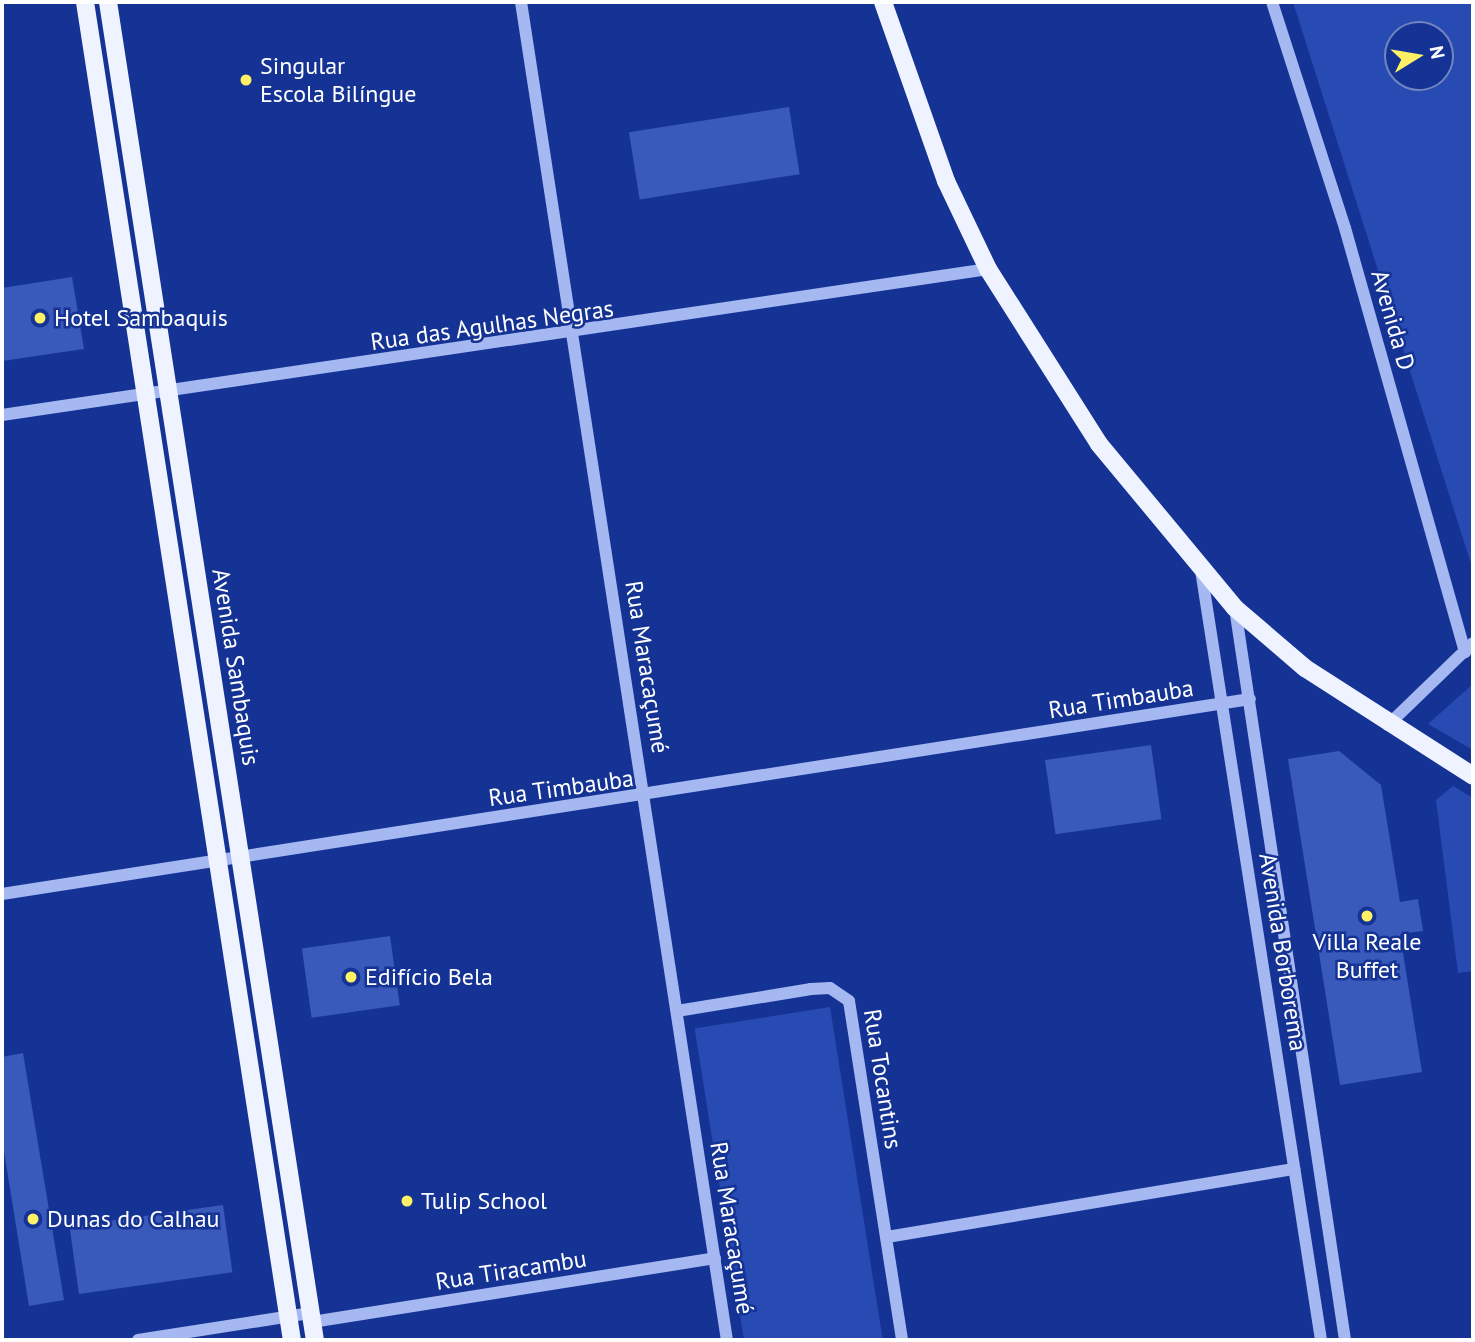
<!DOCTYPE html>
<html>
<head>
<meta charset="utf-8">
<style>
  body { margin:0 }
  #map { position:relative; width:1475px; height:1342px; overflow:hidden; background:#153394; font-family:"PT Sans",sans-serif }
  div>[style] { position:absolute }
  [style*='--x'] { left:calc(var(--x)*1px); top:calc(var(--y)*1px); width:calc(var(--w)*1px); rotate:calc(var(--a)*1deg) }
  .green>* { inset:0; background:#284bb3; transform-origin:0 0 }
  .building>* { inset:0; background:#3959bb; transform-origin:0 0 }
  .minor>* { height:12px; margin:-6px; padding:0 6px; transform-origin:6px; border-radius:6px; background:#a5b8f1 }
  .major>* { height:18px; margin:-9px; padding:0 9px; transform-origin:9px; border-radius:9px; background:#eff2ff }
  .dots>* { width:19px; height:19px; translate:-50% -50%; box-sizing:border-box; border:4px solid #153394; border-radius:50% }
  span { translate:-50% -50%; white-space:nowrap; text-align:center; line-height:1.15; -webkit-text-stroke:5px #153394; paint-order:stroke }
  .poi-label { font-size:24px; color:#fff }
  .left { translate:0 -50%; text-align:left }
  .street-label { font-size:24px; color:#fff }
  .frame { position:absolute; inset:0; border:4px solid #fff; pointer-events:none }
  .north { position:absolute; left:1384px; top:21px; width:70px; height:70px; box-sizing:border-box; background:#153394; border:2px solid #7385bf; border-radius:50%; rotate:79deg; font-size:19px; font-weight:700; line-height:28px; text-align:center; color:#fff }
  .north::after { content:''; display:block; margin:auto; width:24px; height:32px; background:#fff165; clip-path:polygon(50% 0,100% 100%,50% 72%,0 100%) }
</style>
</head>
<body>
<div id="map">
  <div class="green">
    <div style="clip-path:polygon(evenodd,1293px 2px,1473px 2px,1473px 570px,1293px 2px,1398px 35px,1440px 35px,1440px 77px,1398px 77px,1398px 35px)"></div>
    <div style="clip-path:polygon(1473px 684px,1473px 750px,1428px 724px)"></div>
    <div style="clip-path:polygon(1453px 786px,1473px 798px,1473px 971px,1458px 973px,1436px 800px)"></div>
    <div style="left:830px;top:1007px;width:337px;height:137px;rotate:81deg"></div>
  </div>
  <div class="building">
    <div style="left:789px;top:107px;width:68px;height:162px;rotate:81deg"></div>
    <div style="clip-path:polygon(72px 277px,84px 349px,2px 361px,2px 288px)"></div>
    <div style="left:1151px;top:745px;width:75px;height:107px;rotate:82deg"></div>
    <div style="clip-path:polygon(1339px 751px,1381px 785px,1400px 902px,1418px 899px,1423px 931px,1400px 934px,1422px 1072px,1340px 1085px,1288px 759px)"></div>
    <div style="left:390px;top:936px;width:70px;height:89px;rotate:82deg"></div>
    <div style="clip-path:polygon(23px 1053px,64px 1300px,29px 1306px,2px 1139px,2px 1057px)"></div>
    <div style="left:223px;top:1205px;width:68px;height:155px;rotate:82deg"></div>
  </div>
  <div class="minor">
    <div style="--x:521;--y:2;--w:1354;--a:81.25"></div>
    <div style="--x:1272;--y:2;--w:237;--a:72.1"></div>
    <div style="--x:1345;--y:228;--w:441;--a:74.2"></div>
    <div style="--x:2;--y:415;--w:997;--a:-8.42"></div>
    <div style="--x:1201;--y:570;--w:779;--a:81.14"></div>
    <div style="--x:1235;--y:608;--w:740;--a:81.45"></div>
    <div style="--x:1388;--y:725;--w:118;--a:-44"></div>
    <div style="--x:2;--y:894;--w:1263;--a:-8.88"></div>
    <div style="--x:677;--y:1011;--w:136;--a:-9.3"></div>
    <div style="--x:811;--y:989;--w:19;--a:-3"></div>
    <div style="--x:830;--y:988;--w:23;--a:34"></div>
    <div style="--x:849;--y:1001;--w:343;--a:81.1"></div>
    <div style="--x:887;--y:1237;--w:413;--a:-9.5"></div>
    <div style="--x:312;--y:1322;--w:408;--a:-9"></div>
    <div style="--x:138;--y:1340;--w:175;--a:-8.9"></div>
  </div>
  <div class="major">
    <div style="--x:85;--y:2;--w:1354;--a:81.21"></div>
    <div style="--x:108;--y:2;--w:1354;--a:81.21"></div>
    <div style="--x:883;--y:2;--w:190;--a:70.6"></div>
    <div style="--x:946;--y:181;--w:98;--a:64.5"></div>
    <div style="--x:988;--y:269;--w:207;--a:57.6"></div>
    <div style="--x:1099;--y:444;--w:213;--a:50.3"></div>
    <div style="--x:1235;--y:608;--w:92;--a:40.6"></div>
    <div style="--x:1305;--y:668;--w:200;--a:32.7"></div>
  </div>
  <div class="dots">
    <div style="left:246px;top:80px;background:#fff165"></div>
    <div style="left:40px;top:318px;background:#fff165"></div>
    <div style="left:1367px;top:916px;background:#fff165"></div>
    <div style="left:351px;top:977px;background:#fff165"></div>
    <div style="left:407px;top:1201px;background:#fff165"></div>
    <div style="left:33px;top:1219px;background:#fff165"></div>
  </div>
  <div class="poi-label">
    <span class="left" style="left:260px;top:80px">Singular<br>Escola Bilíngue</span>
    <span class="left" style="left:54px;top:318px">Hotel Sambaquis</span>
    <span style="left:1367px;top:956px">Villa Reale<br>Buffet</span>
    <span class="left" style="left:365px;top:977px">Edifício Bela</span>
    <span class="left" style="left:421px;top:1201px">Tulip School</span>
    <span class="left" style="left:47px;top:1219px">Dunas do Calhau</span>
  </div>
  <div class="street-label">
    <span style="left:1393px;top:320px;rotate:74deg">Avenida D</span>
    <span style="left:492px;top:325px;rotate:-8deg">Rua das Agulhas Negras</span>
    <span style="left:236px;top:667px;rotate:81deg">Avenida Sambaquis</span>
    <span style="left:647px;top:667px;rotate:81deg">Rua Maracaçumé</span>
    <span style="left:1121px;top:699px;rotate:-9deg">Rua Timbauba</span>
    <span style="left:561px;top:788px;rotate:-8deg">Rua Timbauba</span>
    <span style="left:1283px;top:952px;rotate:81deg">Avenida Borborema</span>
    <span style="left:883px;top:1079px;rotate:81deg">Rua Tocantins</span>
    <span style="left:732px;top:1228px;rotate:81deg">Rua Maracaçumé</span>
    <span style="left:511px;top:1270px;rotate:-9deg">Rua Tiracambu</span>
  </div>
  <div class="frame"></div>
  <div class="north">N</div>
</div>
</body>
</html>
